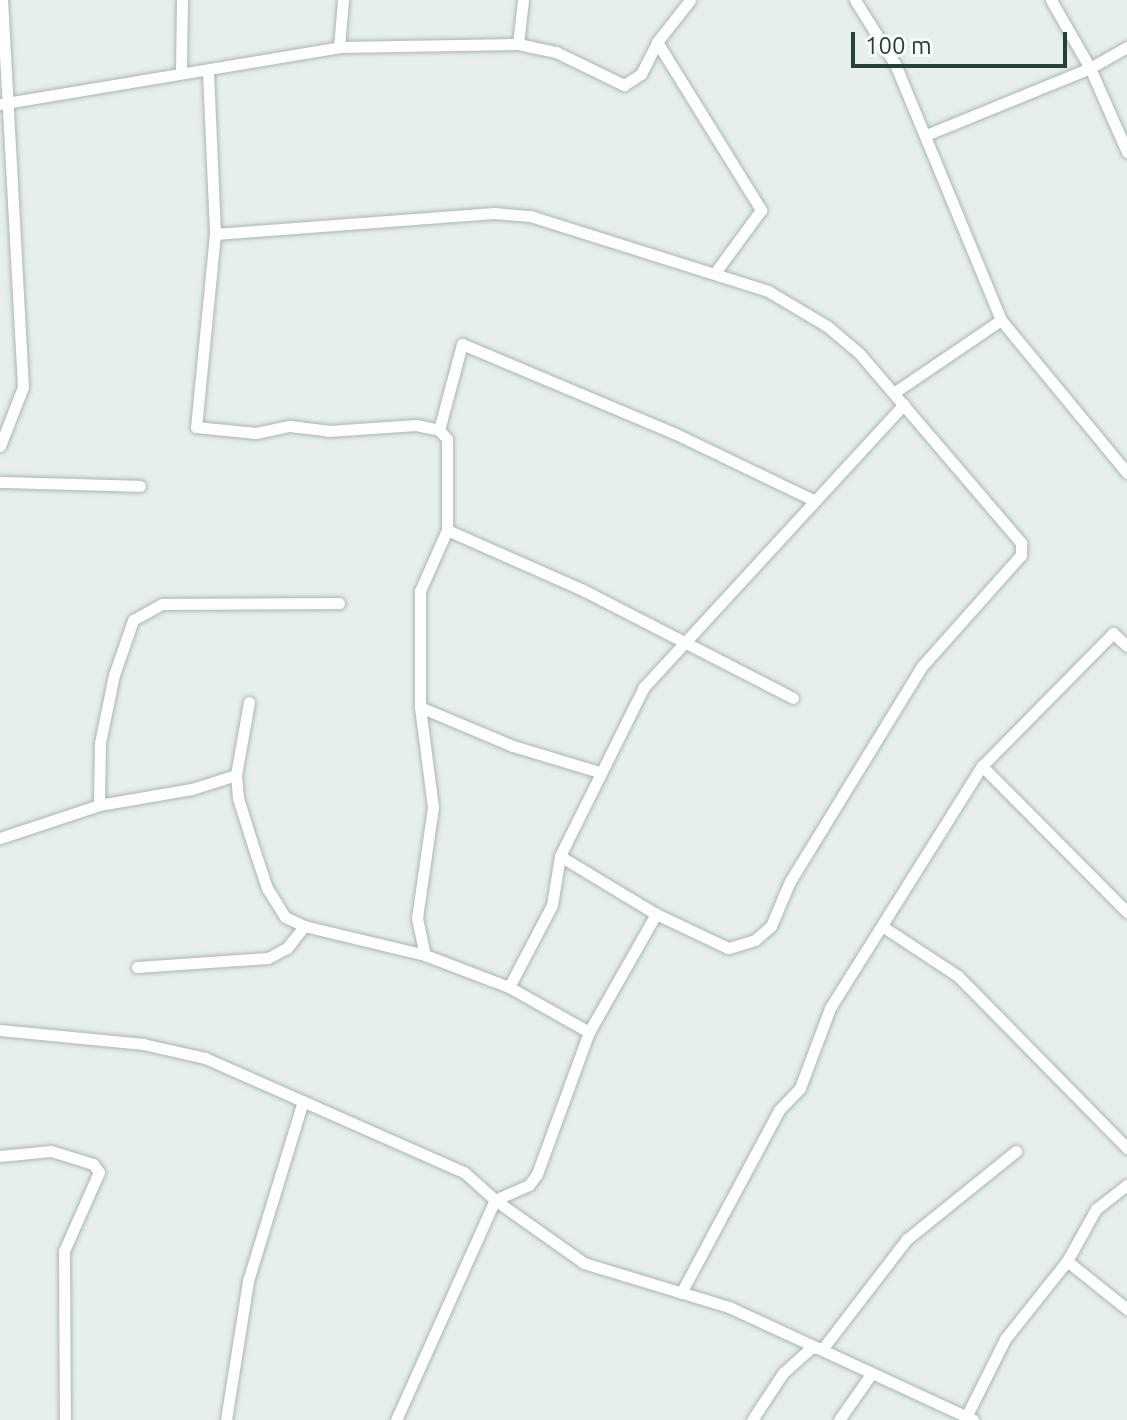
<!DOCTYPE html>
<html>
<head>
<meta charset="utf-8">
<style>
  body { margin:0 }
  #map { position:relative; width:1127px; height:1420px; overflow:hidden; background:#e6efeb; font-family:Ubuntu,sans-serif }
  div>[style] { position:absolute }
  [style*='--x'] { left:calc(var(--x)*1px); top:calc(var(--y)*1px); width:calc(var(--w)*1px); rotate:calc(var(--a)*1deg) }
  .roads { filter:drop-shadow(0 0 2px #a8b8b2) drop-shadow(0 0 2px #a8b8b2) }
  .street>* { height:11px; margin:-5.5px; padding:0 5.5px; transform-origin:5.5px; border-radius:5.5px; background:#fff }
  span { translate:-50% -50%; white-space:nowrap; text-align:center; line-height:1.15; -webkit-text-stroke:6px #f7fbf9; paint-order:stroke }
  .scale { position:absolute; left:851px; top:32px; width:216px; height:36px; box-sizing:border-box; border:4px solid #24423a; border-top:0; padding-left:10px; font-size:24px; line-height:28px; white-space:nowrap; color:#24423a; -webkit-text-stroke:6px #f7fbf9; paint-order:stroke }
</style>
</head>
<body>
<div id="map">
  <div class="roads">
    <div class="street">
      <div style="--x:855;--y:0;--w:75;--a:58"></div>
      <div style="--x:895;--y:64;--w:277;--a:67.5"></div>
      <div style="--x:1001;--y:320;--w:198;--a:50.5"></div>
      <div style="--x:1051;--y:0;--w:78;--a:60.2"></div>
      <div style="--x:1090;--y:68;--w:92;--a:66.2"></div>
      <div style="--x:657;--y:42;--w:198;--a:58.2"></div>
      <div style="--x:761;--y:210;--w:79;--a:126.3"></div>
      <div style="--x:518;--y:44;--w:44;--a:-83.5"></div>
      <div style="--x:339;--y:47;--w:47;--a:-85.1"></div>
      <div style="--x:181;--y:72;--w:72;--a:-89.2"></div>
      <div style="--x:208;--y:72;--w:162;--a:87.5"></div>
      <div style="--x:215;--y:234;--w:194;--a:95.6"></div>
      <div style="--x:196;--y:427;--w:60;--a:5.7"></div>
      <div style="--x:256;--y:433;--w:35;--a:-12"></div>
      <div style="--x:290;--y:426;--w:38;--a:7"></div>
      <div style="--x:328;--y:431;--w:88;--a:-3.9"></div>
      <div style="--x:416;--y:425;--w:24;--a:12"></div>
      <div style="--x:439;--y:430;--w:12;--a:48"></div>
      <div style="--x:447;--y:439;--w:91;--a:90"></div>
      <div style="--x:447;--y:530;--w:67;--a:113.9"></div>
      <div style="--x:420;--y:591;--w:116;--a:90"></div>
      <div style="--x:420;--y:707;--w:101;--a:82.6"></div>
      <div style="--x:433;--y:807;--w:112;--a:98.2"></div>
      <div style="--x:417;--y:918;--w:38;--a:78"></div>
      <div style="--x:0;--y:104;--w:344;--a:-9.5"></div>
      <div style="--x:339;--y:47;--w:179;--a:-1"></div>
      <div style="--x:518;--y:44;--w:39;--a:12"></div>
      <div style="--x:556;--y:52;--w:76;--a:25.9"></div>
      <div style="--x:624;--y:85;--w:20;--a:-33"></div>
      <div style="--x:641;--y:74;--w:36;--a:-63"></div>
      <div style="--x:657;--y:42;--w:53;--a:-51.8"></div>
      <div style="--x:926;--y:135;--w:177;--a:-22.2"></div>
      <div style="--x:1090;--y:68;--w:43;--a:-29.6"></div>
      <div style="--x:215;--y:234;--w:280;--a:-4.3"></div>
      <div style="--x:494;--y:213;--w:36;--a:5"></div>
      <div style="--x:530;--y:216;--w:250;--a:17.5"></div>
      <div style="--x:768;--y:291;--w:69;--a:30.7"></div>
      <div style="--x:827;--y:326;--w:42;--a:40.2"></div>
      <div style="--x:859;--y:353;--w:250;--a:49.5"></div>
      <div style="--x:1021;--y:543;--w:12;--a:90"></div>
      <div style="--x:1021;--y:555;--w:149;--a:131.7"></div>
      <div style="--x:922;--y:666;--w:252;--a:121.5"></div>
      <div style="--x:790;--y:881;--w:49;--a:112.9"></div>
      <div style="--x:771;--y:926;--w:21;--a:139"></div>
      <div style="--x:755;--y:940;--w:28;--a:163"></div>
      <div style="--x:728;--y:948;--w:80;--a:-154.7"></div>
      <div style="--x:656;--y:914;--w:112;--a:-148.9"></div>
      <div style="--x:895;--y:392;--w:128;--a:-34.2"></div>
      <div style="--x:439;--y:430;--w:89;--a:-75"></div>
      <div style="--x:462;--y:344;--w:230;--a:22.8"></div>
      <div style="--x:674;--y:433;--w:154;--a:25.7"></div>
      <div style="--x:0;--y:446;--w:63;--a:-68.7"></div>
      <div style="--x:23;--y:387;--w:388;--a:-93.1"></div>
      <div style="--x:0;--y:482;--w:140;--a:1.6"></div>
      <div style="--x:447;--y:530;--w:149;--a:23.8"></div>
      <div style="--x:583;--y:590;--w:236;--a:27.2"></div>
      <div style="--x:420;--y:707;--w:101;--a:22.8"></div>
      <div style="--x:513;--y:746;--w:90;--a:16.8"></div>
      <div style="--x:982;--y:766;--w:206;--a:45.2"></div>
      <div style="--x:236;--y:775;--w:74;--a:-79.9"></div>
      <div style="--x:99;--y:805;--w:62;--a:-89.1"></div>
      <div style="--x:100;--y:743;--w:69;--a:-78.4"></div>
      <div style="--x:114;--y:675;--w:58;--a:-70.9"></div>
      <div style="--x:133;--y:620;--w:33;--a:-29"></div>
      <div style="--x:162;--y:604;--w:177;--a:-0.3"></div>
      <div style="--x:0;--y:838;--w:104;--a:-18.4"></div>
      <div style="--x:99;--y:805;--w:94;--a:-9.8"></div>
      <div style="--x:192;--y:789;--w:46;--a:-17.7"></div>
      <div style="--x:236;--y:775;--w:23;--a:85"></div>
      <div style="--x:238;--y:798;--w:53;--a:72.6"></div>
      <div style="--x:254;--y:849;--w:41;--a:71.6"></div>
      <div style="--x:267;--y:888;--w:34;--a:58"></div>
      <div style="--x:285;--y:917;--w:21;--a:25"></div>
      <div style="--x:304;--y:926;--w:124;--a:13.5"></div>
      <div style="--x:425;--y:955;--w:90;--a:20.9"></div>
      <div style="--x:509;--y:987;--w:92;--a:29.4"></div>
      <div style="--x:885;--y:928;--w:87;--a:33.3"></div>
      <div style="--x:958;--y:976;--w:241;--a:45.5"></div>
      <div style="--x:137;--y:967;--w:131;--a:-3.9"></div>
      <div style="--x:268;--y:958;--w:21;--a:-28"></div>
      <div style="--x:287;--y:948;--w:28;--a:-52"></div>
      <div style="--x:509;--y:987;--w:93;--a:-62.3"></div>
      <div style="--x:552;--y:905;--w:50;--a:-80.7"></div>
      <div style="--x:560;--y:856;--w:189;--a:-63.6"></div>
      <div style="--x:644;--y:687;--w:384;--a:-47.4"></div>
      <div style="--x:0;--y:1030;--w:144;--a:5.6"></div>
      <div style="--x:143;--y:1044;--w:64;--a:12.7"></div>
      <div style="--x:205;--y:1058;--w:283;--a:23.8"></div>
      <div style="--x:464;--y:1172;--w:42;--a:42.1"></div>
      <div style="--x:495;--y:1200;--w:109;--a:35.3"></div>
      <div style="--x:584;--y:1263;--w:152;--a:16.9"></div>
      <div style="--x:729;--y:1307;--w:269;--a:24.8"></div>
      <div style="--x:0;--y:1156;--w:51;--a:-5.6"></div>
      <div style="--x:51;--y:1151;--w:44;--a:17.2"></div>
      <div style="--x:93;--y:1164;--w:10;--a:53"></div>
      <div style="--x:99;--y:1172;--w:86;--a:113.9"></div>
      <div style="--x:64;--y:1251;--w:169;--a:89.7"></div>
      <div style="--x:1067;--y:1261;--w:77;--a:38.7"></div>
      <div style="--x:681;--y:1293;--w:208;--a:-61.8"></div>
      <div style="--x:779;--y:1110;--w:30;--a:-46"></div>
      <div style="--x:800;--y:1088;--w:85;--a:-69.4"></div>
      <div style="--x:830;--y:1008;--w:286;--a:-57.9"></div>
      <div style="--x:982;--y:766;--w:187;--a:-45.4"></div>
      <div style="--x:1113;--y:633;--w:19;--a:43"></div>
      <div style="--x:967;--y:1415;--w:85;--a:-63.4"></div>
      <div style="--x:1005;--y:1339;--w:100;--a:-51.5"></div>
      <div style="--x:1067;--y:1261;--w:60;--a:-60.9"></div>
      <div style="--x:1096;--y:1209;--w:39;--a:-38"></div>
      <div style="--x:226;--y:1420;--w:141;--a:-81"></div>
      <div style="--x:248;--y:1281;--w:188;--a:-73"></div>
      <div style="--x:396;--y:1420;--w:241;--a:-65.8"></div>
      <div style="--x:495;--y:1200;--w:37;--a:-24"></div>
      <div style="--x:529;--y:1185;--w:14;--a:-54"></div>
      <div style="--x:537;--y:1174;--w:151;--a:-69.9"></div>
      <div style="--x:589;--y:1032;--w:136;--a:-60.4"></div>
      <div style="--x:752;--y:1420;--w:56;--a:-56.6"></div>
      <div style="--x:783;--y:1373;--w:38;--a:-42"></div>
      <div style="--x:811;--y:1348;--w:12;--a:0"></div>
      <div style="--x:823;--y:1348;--w:138;--a:-52.4"></div>
      <div style="--x:907;--y:1239;--w:140;--a:-38.9"></div>
      <div style="--x:839;--y:1420;--w:56;--a:-55.2"></div>
    </div>
  </div>
  <div class="scale">100 m</div>
</div>
</body>
</html>
